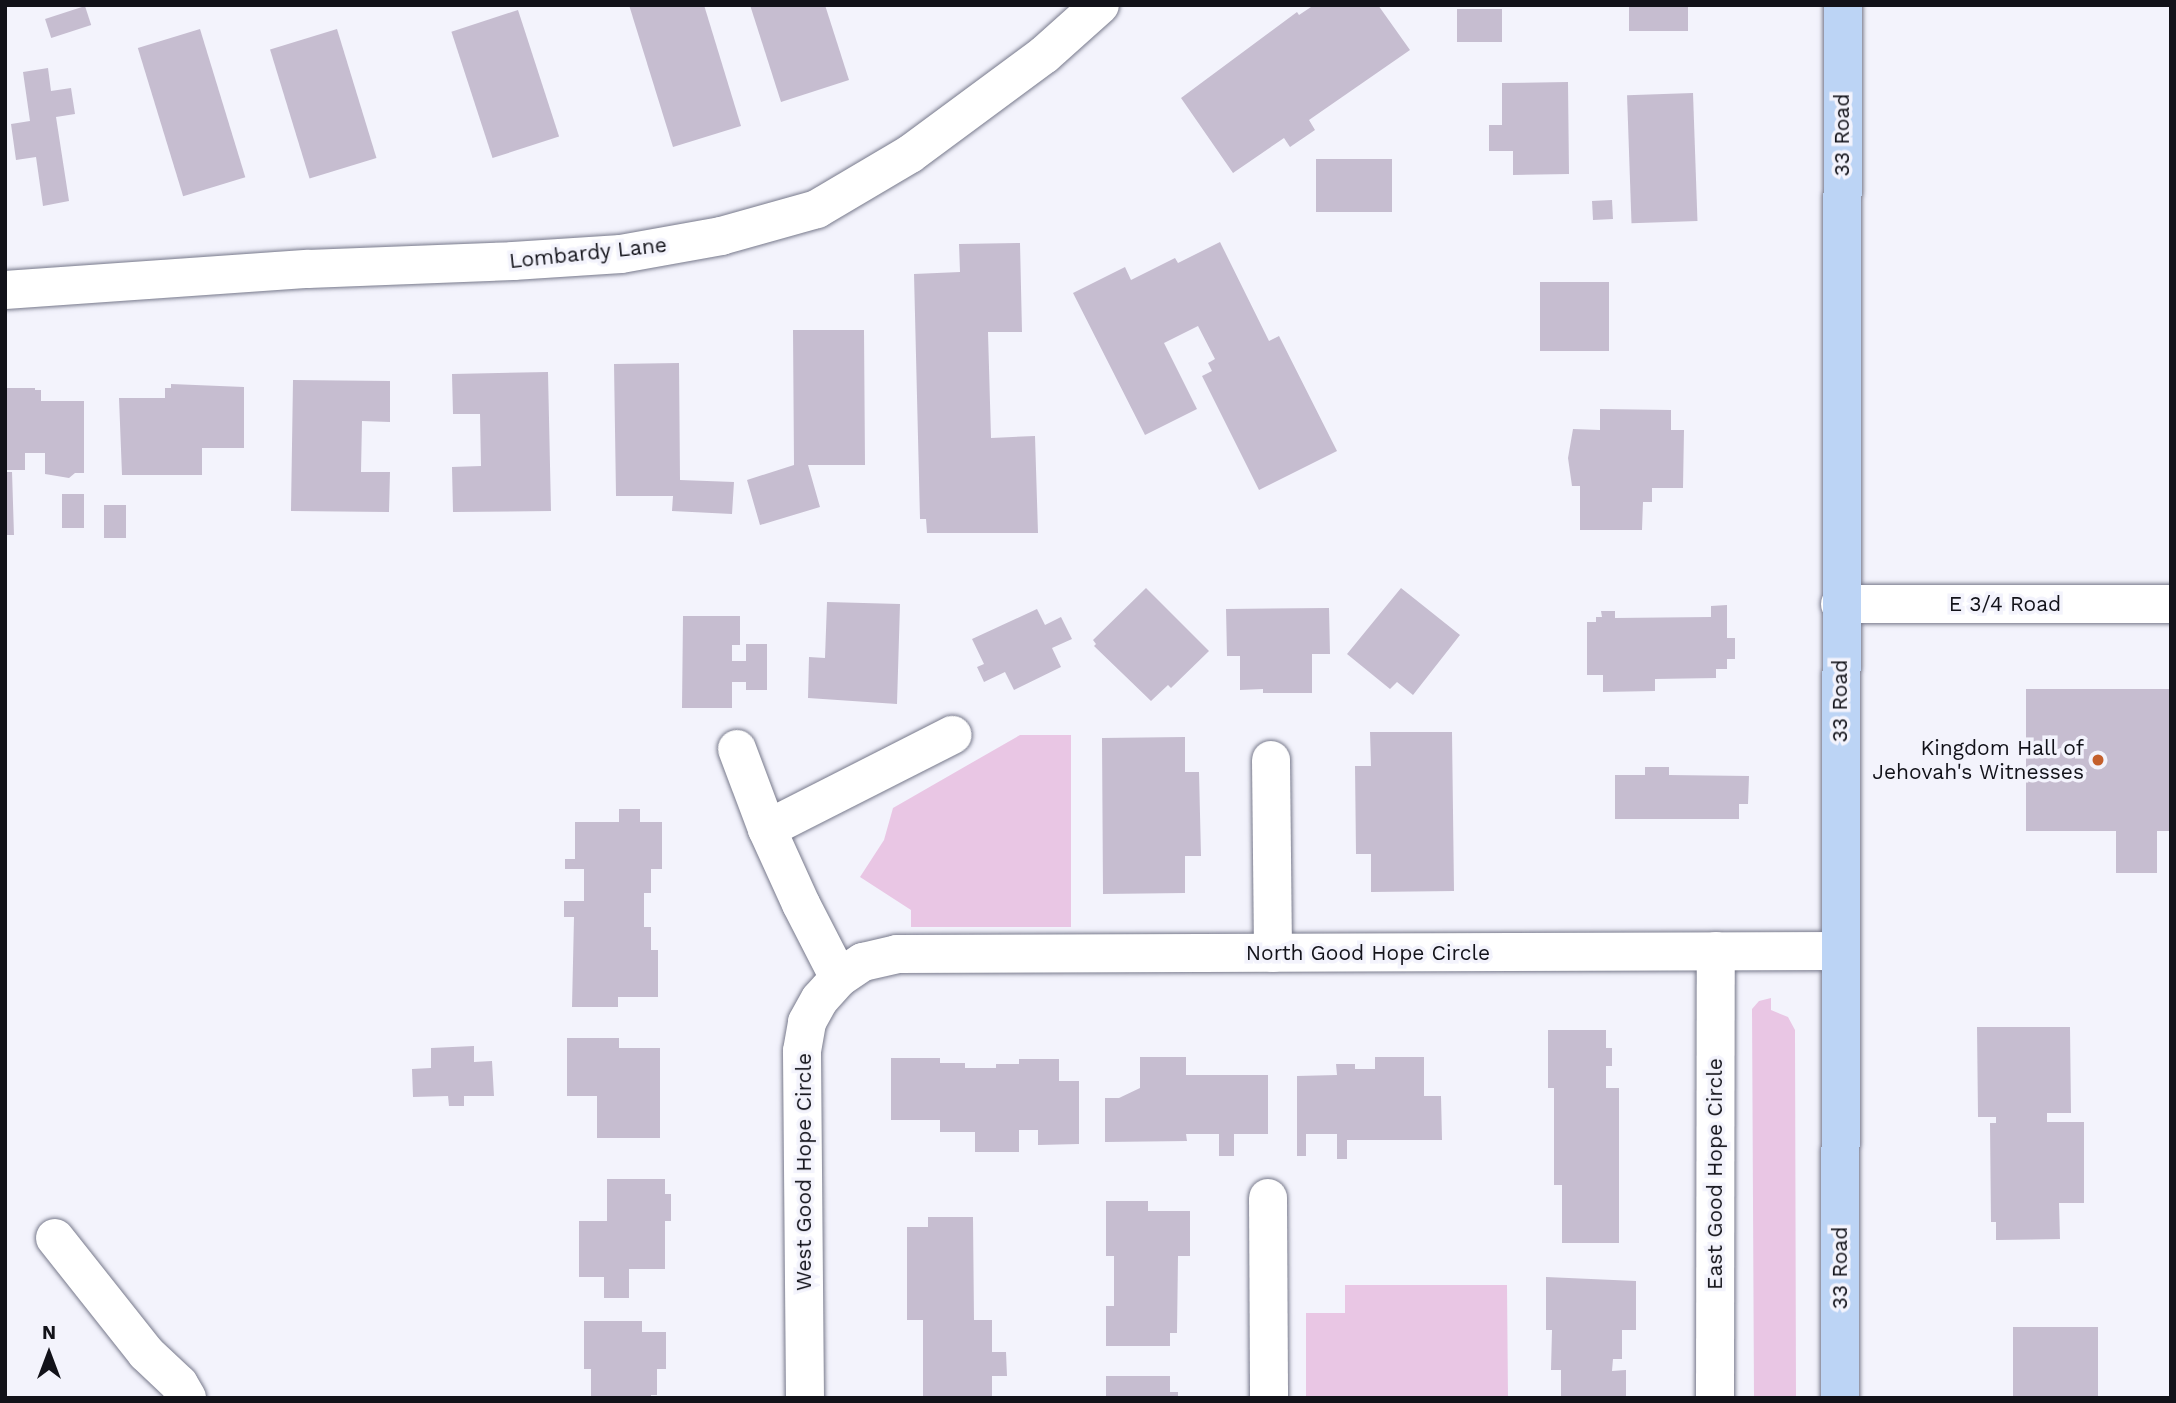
<!DOCTYPE html>
<html>
<head>
<meta charset="utf-8">
<style>
  body { margin:0 }
  #map { position:relative; width:2176px; height:1403px; overflow:hidden; background:#f3f3fc; font-family:"Work Sans",sans-serif }
  div>[style] { position:absolute }
  [style*='--x'] { left:calc(var(--x)*1px); top:calc(var(--y)*1px); width:calc(var(--w)*1px); rotate:calc(var(--a)*1deg) }
  .green>* { inset:0; background:#e9c6e4 }
  .building>* { inset:0; background:#c6bdd0; transform-origin:0 0 }
  .roads { filter:drop-shadow(0 0 2px #77798b) drop-shadow(0 0 2px #77798b) }
  .minor>* { height:38px; margin:-19px; padding:0 19px; transform-origin:19px; border-radius:19px; background:#fff }
  .major>* { height:38px; margin:-19px; padding:0 19px; transform-origin:19px; border-radius:19px; background:#bcd4f5 }
  .dots>* { width:19px; height:19px; translate:-50% -50%; box-sizing:border-box; border:4px solid #f3f3fc; border-radius:50% }
  span { translate:-50% -50%; white-space:nowrap; text-align:center; line-height:1.15; -webkit-text-stroke:7px #f3f3fc; paint-order:stroke }
  .street-label { font-size:21px; color:#121219 }
  .poi-label { font-size:21px; color:#121219 }
  .right { translate:-100% -50%; text-align:right }
  .frame { position:absolute; inset:0; border:7px solid #121219; pointer-events:none }
  .north { position:absolute; left:14px; top:1319px; width:70px; height:70px; -webkit-text-stroke:5px #f3f3fc; paint-order:stroke; rotate:0deg; font-size:19px; font-weight:700; line-height:28px; text-align:center; color:#121219 }
  .north::after { content:''; display:block; margin:auto; width:24px; height:32px; background:#121219; clip-path:polygon(50% 0,100% 100%,50% 72%,0 100%) }
</style>
</head>
<body>
<div id="map">
  <div class="green">
    <div style="clip-path:polygon(1020px 735px,1071px 735px,1071px 927px,911px 927px,911px 910px,860px 877px,884px 840px,893px 808px)"></div>
    <div style="clip-path:polygon(1771px 998px,1771px 1010px,1788px 1017px,1795px 1030px,1796px 1398px,1754px 1398px,1752px 1009px,1759px 1001px)"></div>
    <div style="clip-path:polygon(1345px 1285px,1507px 1285px,1508px 1398px,1306px 1398px,1306px 1313px,1345px 1313px)"></div>
  </div>
  <div class="building">
    <div style="clip-path:polygon(629px 5px,704px 5px,741px 126px,673px 147px)"></div>
    <div style="clip-path:polygon(750px 5px,825px 5px,849px 80px,781px 102px)"></div>
    <div style="clip-path:polygon(1314px 5px,1378px 5px,1410px 50px,1309px 120px,1315px 130px,1290px 147px,1284px 138px,1233px 173px,1181px 98px,1297px 12px,1299px 15px)"></div>
    <div style="left:1629px;top:5px;width:59px;height:26px"></div>
    <div style="left:85px;top:6px;width:20px;height:42px;rotate:72deg"></div>
    <div style="left:1502px;top:9px;width:33px;height:45px;rotate:90deg"></div>
    <div style="left:518px;top:10px;width:133px;height:70px;rotate:72deg"></div>
    <div style="left:200px;top:29px;width:155px;height:65px;rotate:73deg"></div>
    <div style="left:337px;top:29px;width:135px;height:70px;rotate:73deg"></div>
    <div style="clip-path:polygon(48px 68px,51px 91px,71px 88px,75px 114px,56px 117px,69px 201px,43px 206px,36px 157px,16px 160px,11px 124px,30px 121px,23px 72px)"></div>
    <div style="clip-path:polygon(1568px 82px,1569px 174px,1513px 175px,1513px 151px,1489px 151px,1489px 125px,1502px 125px,1502px 83px)"></div>
    <div style="left:1693px;top:93px;width:128px;height:66px;rotate:88deg"></div>
    <div style="left:1316px;top:159px;width:76px;height:53px"></div>
    <div style="left:1612px;top:200px;width:19px;height:20px;rotate:87deg"></div>
    <div style="clip-path:polygon(1220px 242px,1269px 341px,1279px 336px,1337px 451px,1259px 490px,1202px 376px,1212px 371px,1208px 363px,1215px 359px,1198px 326px,1164px 343px,1197px 409px,1145px 435px,1073px 293px,1125px 267px,1131px 280px,1175px 258px,1178px 263px)"></div>
    <div style="clip-path:polygon(1020px 243px,1022px 332px,988px 332px,991px 438px,1035px 436px,1038px 533px,927px 533px,926px 519px,920px 519px,914px 274px,960px 272px,959px 244px)"></div>
    <div style="left:1540px;top:282px;width:69px;height:69px"></div>
    <div style="clip-path:polygon(793px 330px,864px 330px,865px 465px,808px 465px,820px 507px,760px 525px,747px 480px,794px 465px)"></div>
    <div style="clip-path:polygon(679px 363px,680px 480px,734px 482px,732px 514px,672px 511px,673px 496px,616px 496px,614px 364px)"></div>
    <div style="clip-path:polygon(548px 372px,551px 511px,453px 512px,452px 467px,481px 466px,480px 414px,453px 414px,452px 374px)"></div>
    <div style="clip-path:polygon(293px 380px,390px 381px,390px 422px,362px 421px,361px 472px,390px 472px,389px 512px,291px 511px)"></div>
    <div style="clip-path:polygon(171px 384px,244px 387px,244px 448px,202px 448px,202px 475px,122px 475px,119px 398px,165px 398px,165px 388px,171px 388px)"></div>
    <div style="clip-path:polygon(5px 388px,35px 388px,35px 390px,41px 390px,41px 401px,84px 401px,84px 473px,75px 473px,69px 478px,45px 474px,45px 453px,25px 453px,25px 470px,5px 470px)"></div>
    <div style="clip-path:polygon(1600px 409px,1671px 410px,1671px 430px,1684px 430px,1683px 488px,1652px 488px,1652px 502px,1643px 502px,1642px 530px,1580px 530px,1580px 486px,1572px 486px,1568px 458px,1573px 429px,1600px 430px)"></div>
    <div style="clip-path:polygon(5px 472px,12px 472px,14px 535px,5px 535px)"></div>
    <div style="left:62px;top:494px;width:22px;height:34px"></div>
    <div style="left:104px;top:505px;width:22px;height:33px"></div>
    <div style="clip-path:polygon(1146px 588px,1209px 651px,1171px 688px,1168px 685px,1151px 701px,1094px 646px,1096px 644px,1093px 640px)"></div>
    <div style="clip-path:polygon(1401px 588px,1460px 635px,1413px 695px,1397px 682px,1390px 689px,1347px 654px)"></div>
    <div style="clip-path:polygon(827px 602px,900px 604px,897px 704px,808px 698px,809px 657px,825px 658px)"></div>
    <div style="clip-path:polygon(1727px 605px,1727px 638px,1735px 638px,1735px 659px,1727px 659px,1727px 669px,1716px 669px,1716px 678px,1655px 679px,1655px 691px,1603px 692px,1603px 675px,1587px 675px,1587px 622px,1596px 622px,1596px 617px,1602px 617px,1601px 611px,1615px 611px,1615px 618px,1711px 617px,1711px 606px)"></div>
    <div style="clip-path:polygon(1329px 608px,1330px 654px,1312px 654px,1312px 693px,1263px 693px,1263px 689px,1240px 690px,1240px 656px,1227px 656px,1226px 609px)"></div>
    <div style="clip-path:polygon(1037px 609px,1045px 625px,1061px 617px,1072px 639px,1052px 648px,1061px 667px,1014px 690px,1005px 672px,984px 682px,977px 667px,984px 664px,972px 639px)"></div>
    <div style="clip-path:polygon(683px 616px,740px 616px,740px 645px,732px 645px,732px 661px,746px 661px,746px 644px,767px 644px,767px 690px,746px 690px,746px 682px,732px 682px,732px 708px,682px 708px)"></div>
    <div style="clip-path:polygon(2026px 689px,2171px 689px,2171px 831px,2157px 831px,2157px 873px,2116px 873px,2116px 831px,2026px 831px)"></div>
    <div style="clip-path:polygon(1370px 732px,1452px 732px,1454px 891px,1371px 892px,1371px 854px,1356px 854px,1355px 766px,1371px 766px)"></div>
    <div style="clip-path:polygon(1185px 737px,1185px 772px,1199px 772px,1201px 856px,1185px 856px,1185px 893px,1103px 894px,1102px 738px)"></div>
    <div style="clip-path:polygon(1645px 767px,1669px 767px,1669px 775px,1749px 776px,1748px 804px,1739px 804px,1739px 819px,1615px 819px,1615px 775px,1645px 775px)"></div>
    <div style="clip-path:polygon(619px 809px,640px 809px,640px 822px,662px 822px,662px 869px,651px 869px,651px 893px,644px 893px,644px 927px,651px 927px,651px 950px,658px 950px,658px 997px,618px 997px,618px 1007px,572px 1007px,574px 917px,564px 917px,564px 901px,584px 901px,584px 869px,565px 869px,565px 859px,575px 859px,575px 822px,619px 822px)"></div>
    <div style="clip-path:polygon(1977px 1027px,2070px 1027px,2071px 1113px,2047px 1113px,2047px 1122px,2084px 1122px,2084px 1203px,2059px 1203px,2060px 1239px,1996px 1240px,1996px 1222px,1991px 1222px,1990px 1123px,1996px 1123px,1996px 1117px,1978px 1117px)"></div>
    <div style="clip-path:polygon(1548px 1030px,1606px 1030px,1606px 1048px,1612px 1048px,1612px 1066px,1606px 1066px,1606px 1088px,1619px 1088px,1619px 1243px,1562px 1243px,1562px 1185px,1554px 1185px,1554px 1088px,1548px 1088px)"></div>
    <div style="clip-path:polygon(567px 1038px,619px 1038px,619px 1048px,660px 1048px,660px 1138px,597px 1138px,597px 1096px,567px 1096px)"></div>
    <div style="clip-path:polygon(474px 1046px,474px 1062px,492px 1061px,494px 1096px,464px 1096px,464px 1106px,449px 1106px,448px 1096px,413px 1097px,412px 1069px,431px 1068px,431px 1048px)"></div>
    <div style="clip-path:polygon(1140px 1057px,1186px 1057px,1186px 1075px,1268px 1075px,1268px 1134px,1234px 1134px,1234px 1156px,1219px 1156px,1219px 1134px,1186px 1134px,1187px 1141px,1105px 1142px,1105px 1098px,1119px 1098px,1140px 1088px)"></div>
    <div style="clip-path:polygon(1375px 1057px,1424px 1057px,1424px 1096px,1441px 1096px,1442px 1140px,1347px 1140px,1347px 1159px,1337px 1159px,1337px 1134px,1306px 1134px,1306px 1156px,1297px 1156px,1297px 1076px,1337px 1075px,1336px 1064px,1355px 1064px,1355px 1069px,1375px 1069px)"></div>
    <div style="clip-path:polygon(891px 1058px,940px 1058px,940px 1063px,965px 1063px,965px 1068px,996px 1068px,996px 1064px,1019px 1064px,1019px 1059px,1059px 1059px,1059px 1081px,1079px 1081px,1079px 1144px,1038px 1145px,1038px 1130px,1019px 1130px,1019px 1152px,975px 1152px,975px 1132px,940px 1132px,940px 1120px,891px 1120px)"></div>
    <div style="clip-path:polygon(607px 1179px,665px 1179px,665px 1194px,671px 1194px,671px 1221px,665px 1221px,665px 1269px,629px 1269px,629px 1298px,604px 1298px,604px 1277px,579px 1277px,579px 1221px,607px 1221px)"></div>
    <div style="clip-path:polygon(1106px 1201px,1148px 1201px,1148px 1211px,1190px 1211px,1190px 1256px,1178px 1256px,1177px 1333px,1170px 1333px,1170px 1346px,1106px 1346px,1106px 1306px,1114px 1306px,1114px 1256px,1106px 1256px)"></div>
    <div style="clip-path:polygon(928px 1217px,973px 1217px,974px 1320px,992px 1320px,992px 1352px,1006px 1352px,1007px 1376px,992px 1376px,992px 1398px,923px 1398px,923px 1320px,907px 1320px,907px 1227px,928px 1227px)"></div>
    <div style="clip-path:polygon(1546px 1277px,1636px 1281px,1636px 1330px,1622px 1330px,1622px 1359px,1613px 1359px,1612px 1371px,1626px 1370px,1626px 1398px,1561px 1398px,1561px 1370px,1551px 1370px,1552px 1330px,1546px 1330px)"></div>
    <div style="clip-path:polygon(584px 1321px,642px 1321px,642px 1332px,666px 1332px,666px 1369px,657px 1369px,657px 1395px,651px 1395px,651px 1398px,591px 1398px,591px 1369px,584px 1369px)"></div>
    <div style="left:2013px;top:1327px;width:85px;height:71px"></div>
    <div style="clip-path:polygon(1106px 1376px,1170px 1376px,1170px 1392px,1178px 1392px,1178px 1398px,1106px 1398px)"></div>
  </div>
  <div class="roads">
    <div class="minor">
      <div style="--x:5;--y:290;--w:304;--a:-4"></div>
      <div style="--x:308;--y:269;--w:205;--a:-2.2"></div>
      <div style="--x:513;--y:261;--w:108;--a:-3.7"></div>
      <div style="--x:621;--y:254;--w:102;--a:-10.2"></div>
      <div style="--x:721;--y:236;--w:100;--a:-15.7"></div>
      <div style="--x:817;--y:209;--w:108;--a:-30.6"></div>
      <div style="--x:910;--y:154;--w:167;--a:-36.5"></div>
      <div style="--x:1044;--y:55;--w:75;--a:-41.8"></div>
      <div style="--x:1840;--y:604;--w:331;--a:0"></div>
      <div style="--x:737;--y:749;--w:85;--a:69.4"></div>
      <div style="--x:1271;--y:760;--w:193;--a:89.4"></div>
      <div style="--x:839;--y:978;--w:83;--a:-117.2"></div>
      <div style="--x:801;--y:904;--w:82;--a:-114.4"></div>
      <div style="--x:767;--y:829;--w:208;--a:-26.9"></div>
      <div style="--x:1268;--y:1198;--w:200;--a:89.7"></div>
      <div style="--x:55;--y:1238;--w:147;--a:51.6"></div>
      <div style="--x:146;--y:1353;--w:45;--a:43.2"></div>
      <div style="--x:179;--y:1384;--w:16;--a:60"></div>
      <div style="--x:805;--y:1398;--w:347;--a:-90.5"></div>
      <div style="--x:802;--y:1051;--w:29;--a:-80"></div>
      <div style="--x:807;--y:1022;--w:26;--a:-61"></div>
      <div style="--x:820;--y:999;--w:28;--a:-48"></div>
      <div style="--x:839;--y:978;--w:29;--a:-34"></div>
      <div style="--x:863;--y:962;--w:35;--a:-13"></div>
      <div style="--x:897;--y:954;--w:942;--a:-0.18"></div>
      <div style="--x:1715;--y:1398;--w:447;--a:-89.9"></div>
    </div>
    <div class="major">
      <div style="--x:1840;--y:1398;--w:1393;--a:-89.88"></div>
    </div>
  </div>
  <div class="dots">
    <div style="left:2098px;top:760px;background:#c45f2c"></div>
  </div>
  <div class="street-label">
    <span style="left:1842px;top:135px;rotate:-90deg">33 Road</span>
    <span style="left:588px;top:253px;rotate:-6deg">Lombardy Lane</span>
    <span style="left:2005px;top:604px">E 3/4 Road</span>
    <span style="left:1840px;top:701px;rotate:-90deg">33 Road</span>
    <span style="left:1368px;top:953px">North Good Hope Circle</span>
    <span style="left:804px;top:1172px;rotate:-90deg">West Good Hope Circle</span>
    <span style="left:1715px;top:1174px;rotate:-90deg">East Good Hope Circle</span>
    <span style="left:1840px;top:1268px;rotate:-90deg">33 Road</span>
  </div>
  <div class="poi-label">
    <span class="right" style="left:2084px;top:760px">Kingdom Hall of<br>Jehovah's Witnesses</span>
  </div>
  <div class="frame"></div>
  <div class="north">N</div>
</div>
</body>
</html>
